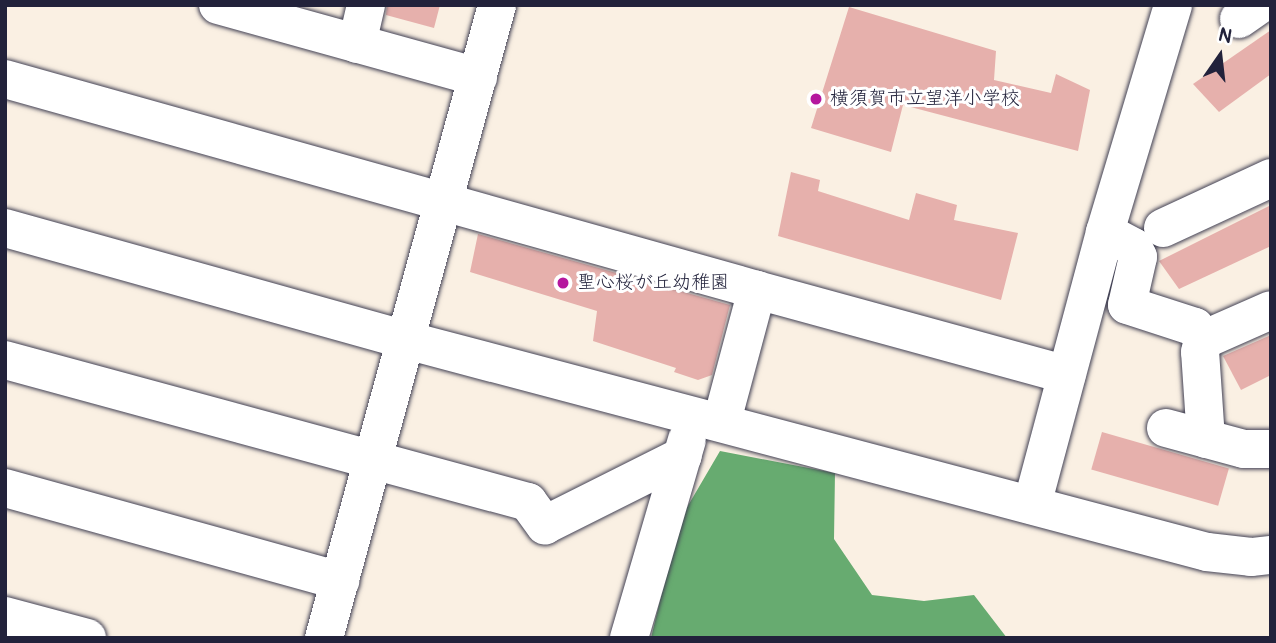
<!DOCTYPE html>
<html>
<head>
<meta charset="utf-8">
<style>
  body { margin:0 }
  #map { position:relative; width:1276px; height:643px; overflow:hidden; background:#faf0e3; font-family:Pangolin,"Klee One",sans-serif }
  div>[style] { position:absolute }
  [style*='--x'] { left:calc(var(--x)*1px); top:calc(var(--y)*1px); width:calc(var(--w)*1px); rotate:calc(var(--a)*1deg) }
  .forest>* { inset:0; background:#67ab70 }
  .building>* { inset:0; background:#e6b0ac; transform-origin:0 0 }
  .roads { filter:drop-shadow(0 0 2px #424154) drop-shadow(0 0 2px #424154) }
  .minor>* { height:38px; margin:-19px; padding:0 19px; transform-origin:19px; border-radius:19px; background:#fff }
  .dots>* { width:19px; height:19px; translate:-50% -50%; box-sizing:border-box; border:4px solid #fff; border-radius:50% }
  span { translate:-50% -50%; white-space:nowrap; text-align:center; line-height:1.15; -webkit-text-stroke:6px #fff; paint-order:stroke }
  .poi-label { font-size:19px; color:#22223b }
  .left { translate:0 -50%; text-align:left }
  .frame { position:absolute; inset:0; border:7px solid #22223b; pointer-events:none }
  .north { position:absolute; left:1185px; top:21px; width:70px; height:70px; -webkit-text-stroke:5px #fff; paint-order:stroke; rotate:14deg; font-size:19px; font-weight:700; line-height:28px; text-align:center; color:#22223b }
  .north::after { content:''; display:block; margin:auto; width:24px; height:32px; background:#22223b; clip-path:polygon(50% 0,100% 100%,50% 72%,0 100%) }
</style>
</head>
<body>
<div id="map">
  <div class="forest">
    <div style="clip-path:polygon(720px 451px,835px 473px,834px 539px,872px 595px,924px 601px,974px 595px,1007px 638px,651px 638px,679px 521px)"></div>
  </div>
  <div class="building">
    <div style="clip-path:polygon(387px 5px,440px 5px,434px 28px,386px 15px)"></div>
    <div style="clip-path:polygon(849px 7px,996px 51px,994px 80px,1051px 93px,1056px 74px,1090px 90px,1078px 151px,903px 105px,891px 152px,811px 128px)"></div>
    <div style="clip-path:polygon(1271px 30px,1271px 74px,1219px 112px,1193px 84px)"></div>
    <div style="clip-path:polygon(791px 172px,820px 180px,818px 191px,909px 220px,916px 193px,957px 205px,954px 220px,1018px 233px,1001px 300px,778px 236px)"></div>
    <div style="clip-path:polygon(1271px 205px,1271px 246px,1179px 289px,1159px 261px)"></div>
    <div style="clip-path:polygon(478px 234px,730px 305px,712px 375px,698px 380px,674px 372px,676px 368px,593px 341px,597px 311px,470px 272px)"></div>
    <div style="clip-path:polygon(1271px 335px,1271px 375px,1241px 390px,1223px 356px)"></div>
    <div style="left:1102px;top:432px;width:132px;height:39px;rotate:16deg"></div>
  </div>
  <div class="roads">
    <div class="minor">
      <div style="--x:218;--y:5;--w:270;--a:15.5"></div>
      <div style="--x:1239;--y:19;--w:24;--a:-35"></div>
      <div style="--x:357;--y:44;--w:40;--a:-77"></div>
      <div style="--x:5;--y:79;--w:781;--a:15.67"></div>
      <div style="--x:757;--y:290;--w:136;--a:105"></div>
      <div style="--x:5;--y:228;--w:416;--a:15.6"></div>
      <div style="--x:406;--y:340;--w:829;--a:14.82"></div>
      <div style="--x:1207;--y:552;--w:44;--a:6.5"></div>
      <div style="--x:1251;--y:557;--w:20;--a:-6"></div>
      <div style="--x:1163;--y:228;--w:119;--a:-24.8"></div>
      <div style="--x:1105;--y:232;--w:32;--a:28"></div>
      <div style="--x:1133;--y:247;--w:11;--a:63"></div>
      <div style="--x:1138;--y:257;--w:49;--a:102.9"></div>
      <div style="--x:1127;--y:305;--w:71;--a:17.9"></div>
      <div style="--x:1195;--y:327;--w:15;--a:58"></div>
      <div style="--x:757;--y:290;--w:321;--a:15.3"></div>
      <div style="--x:5;--y:360;--w:542;--a:15.19"></div>
      <div style="--x:528;--y:502;--w:29;--a:54"></div>
      <div style="--x:545;--y:525;--w:154;--a:-26.6"></div>
      <div style="--x:1166;--y:428;--w:81;--a:15.1"></div>
      <div style="--x:1244;--y:449;--w:27;--a:0"></div>
      <div style="--x:1206;--y:439;--w:87;--a:-93.9"></div>
      <div style="--x:1200;--y:352;--w:12;--a:-76"></div>
      <div style="--x:1203;--y:340;--w:74;--a:-23.8"></div>
      <div style="--x:5;--y:488;--w:348;--a:15.5"></div>
      <div style="--x:1032;--y:505;--w:283;--a:-75"></div>
      <div style="--x:1105;--y:232;--w:237;--a:-73.3"></div>
      <div style="--x:5;--y:616;--w:85;--a:15"></div>
      <div style="--x:324;--y:638;--w:656;--a:-74.71"></div>
      <div style="--x:629;--y:638;--w:206;--a:-73.7"></div>
    </div>
  </div>
  <div class="dots">
    <div style="left:816px;top:99px;background:#b5179e"></div>
    <div style="left:563px;top:283px;background:#b5179e"></div>
  </div>
  <div class="poi-label">
    <span class="left" style="left:830px;top:99px">横須賀市立望洋小学校</span>
    <span class="left" style="left:577px;top:283px">聖心桜が丘幼稚園</span>
  </div>
  <div class="frame"></div>
  <div class="north">N</div>
</div>
</body>
</html>
